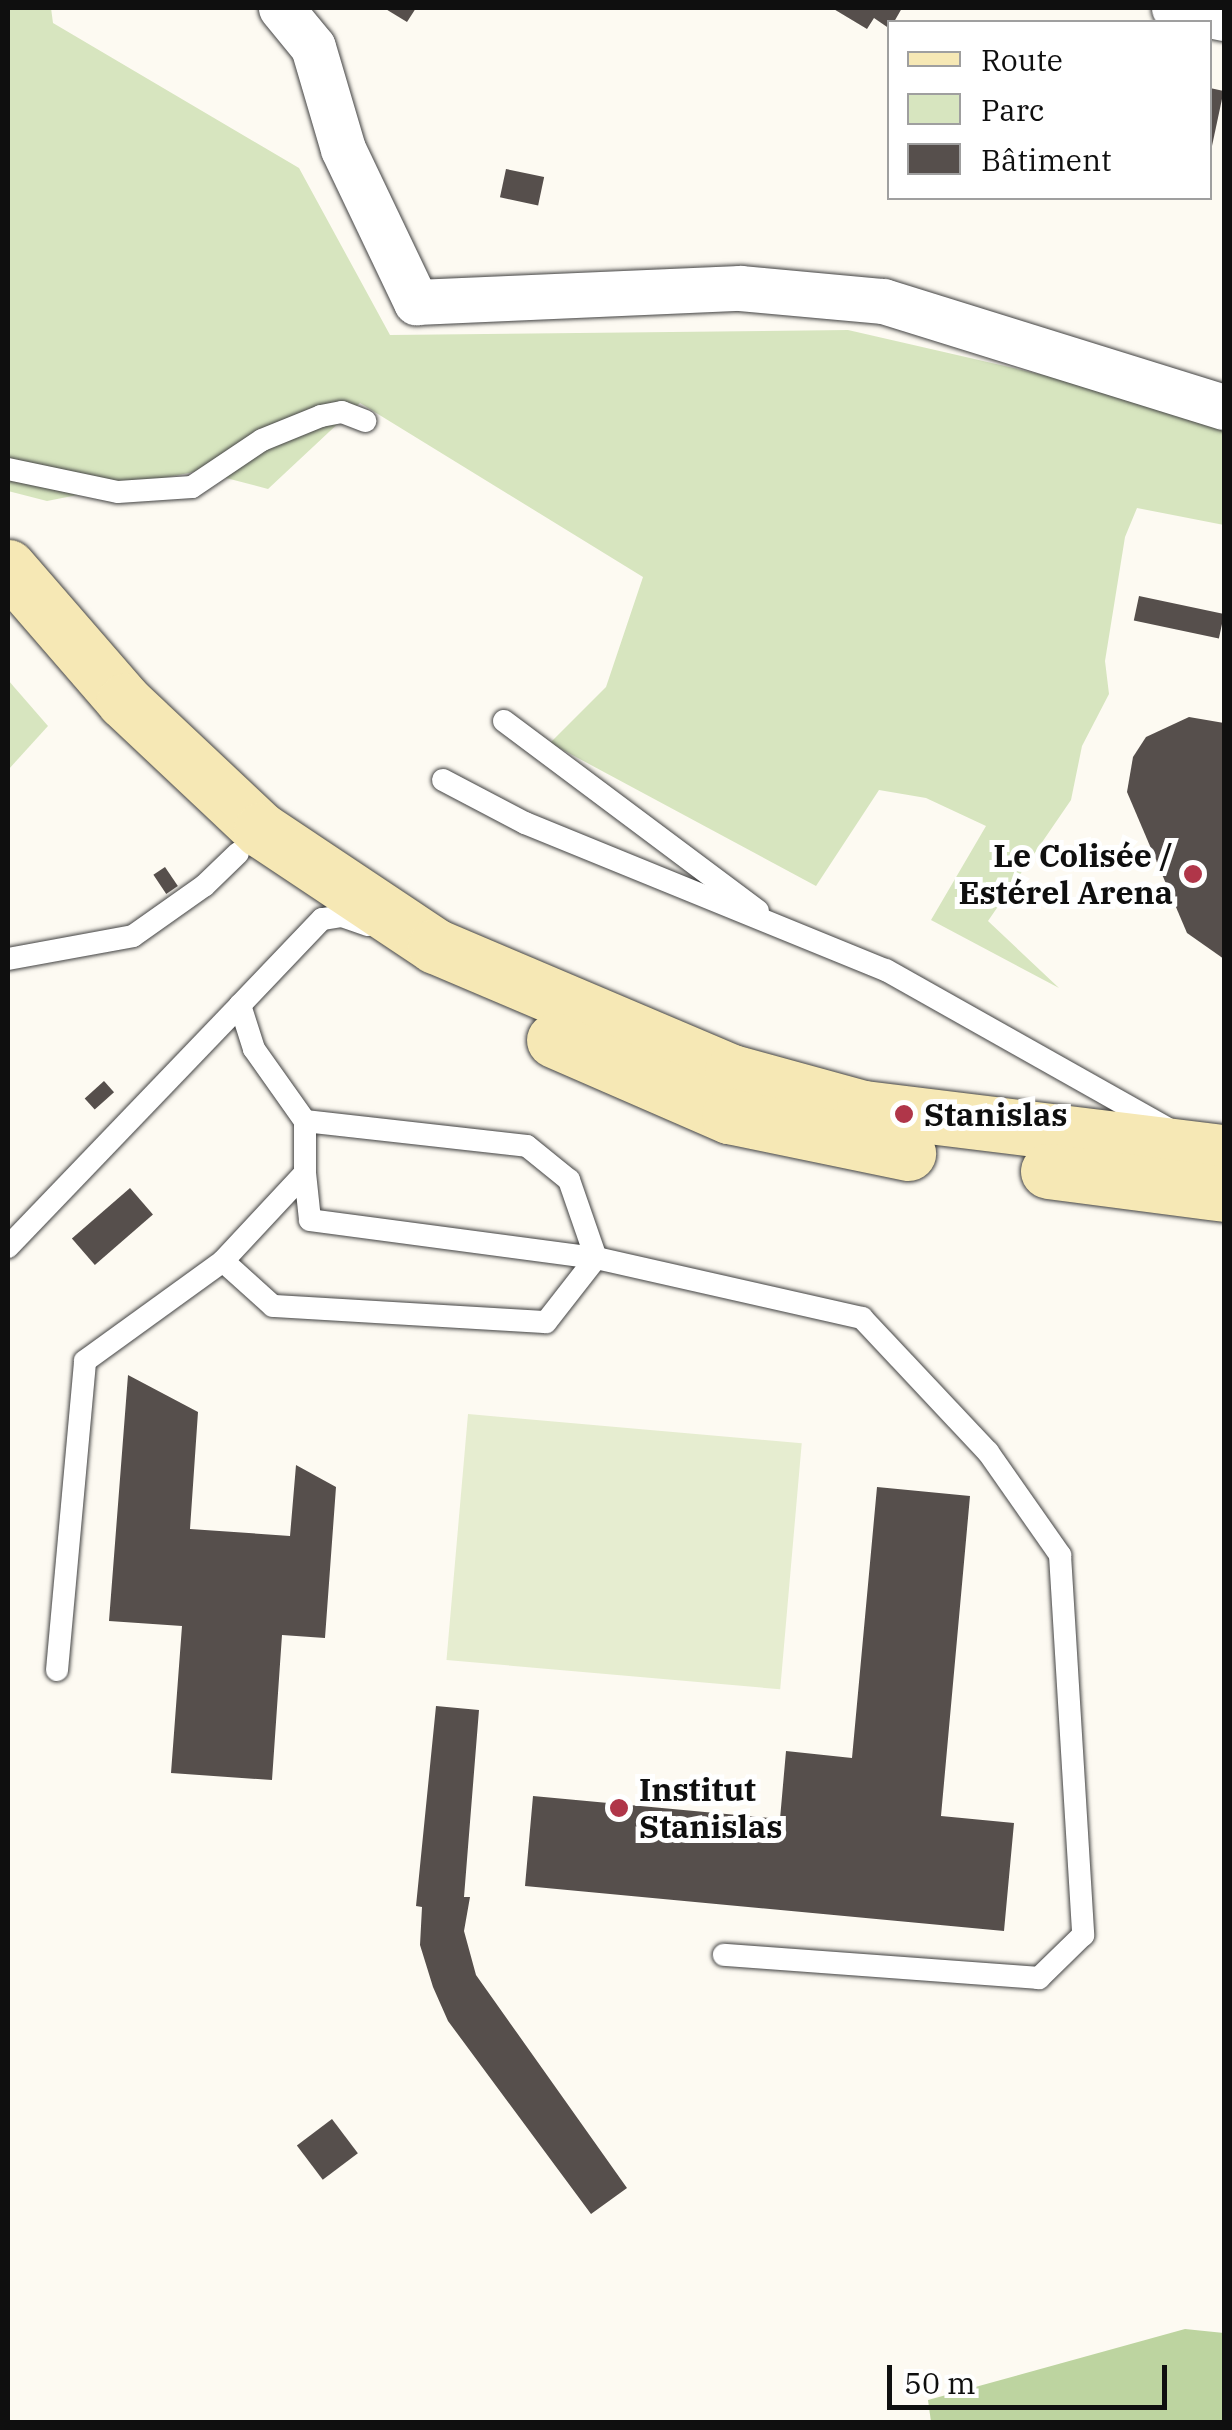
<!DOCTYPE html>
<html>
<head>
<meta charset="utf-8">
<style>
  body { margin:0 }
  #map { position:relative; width:1232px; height:2430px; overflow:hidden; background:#fdfaf2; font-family:"IBM Plex Serif",serif }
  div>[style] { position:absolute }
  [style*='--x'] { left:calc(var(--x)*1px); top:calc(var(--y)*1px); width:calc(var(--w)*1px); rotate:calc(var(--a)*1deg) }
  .green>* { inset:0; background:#d7e5bf }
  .forest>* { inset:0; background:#bdd4a0 }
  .pitch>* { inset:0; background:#e6edd0; transform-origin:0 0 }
  .building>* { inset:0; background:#564f4c; transform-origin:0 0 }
  .roads { filter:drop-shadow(0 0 2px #424242) drop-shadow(0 0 2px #424242) }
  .service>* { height:22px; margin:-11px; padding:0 11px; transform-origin:11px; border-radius:11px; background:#fff }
  .minor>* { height:45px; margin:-22.5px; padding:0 22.5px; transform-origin:22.5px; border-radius:22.5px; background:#fff }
  .secondary>* { height:55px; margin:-27.5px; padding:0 27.5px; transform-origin:27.5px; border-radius:27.5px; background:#f6e8b5 }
  .dots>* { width:28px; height:28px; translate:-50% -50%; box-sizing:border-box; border:5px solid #fff; border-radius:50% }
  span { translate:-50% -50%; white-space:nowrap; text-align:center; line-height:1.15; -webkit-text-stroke:10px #fff; paint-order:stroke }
  .poi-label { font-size:32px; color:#0f0f0f; font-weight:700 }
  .right { translate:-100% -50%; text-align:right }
  .left { translate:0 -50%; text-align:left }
  .frame { position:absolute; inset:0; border:10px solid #0f0f0f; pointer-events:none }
  .legend { position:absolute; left:887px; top:20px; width:325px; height:180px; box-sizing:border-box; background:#fff; border:2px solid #9f9f9f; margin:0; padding:12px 18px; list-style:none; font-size:30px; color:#0f0f0f }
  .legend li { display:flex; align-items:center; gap:20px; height:50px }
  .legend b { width:50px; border:2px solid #9f9f9f }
  .scale { position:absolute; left:887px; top:2365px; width:280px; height:45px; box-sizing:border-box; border:5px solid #0f0f0f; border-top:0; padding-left:12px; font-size:30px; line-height:35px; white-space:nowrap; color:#0f0f0f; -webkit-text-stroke:8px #fff; paint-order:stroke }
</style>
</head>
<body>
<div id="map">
  <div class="green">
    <div style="clip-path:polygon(8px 8px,51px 8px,53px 23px,299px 168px,390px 335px,848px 330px,1161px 402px,1224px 425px,1224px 525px,1137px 508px,1125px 537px,1105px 661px,1109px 694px,1082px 746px,1071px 800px,988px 921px,1059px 988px,931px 920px,986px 826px,926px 798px,879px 790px,816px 886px,550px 743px,606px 687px,643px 577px,360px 403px,268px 489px,199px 471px,47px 501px,8px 491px)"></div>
    <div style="clip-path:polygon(8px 680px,48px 726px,8px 770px)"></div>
  </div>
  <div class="forest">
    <div style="clip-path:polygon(1185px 2329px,1224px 2333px,1224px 2422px,931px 2422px,928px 2400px)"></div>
  </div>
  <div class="pitch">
    <div style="left:468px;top:1414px;width:335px;height:247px;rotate:5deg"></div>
  </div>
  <div class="building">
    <div style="clip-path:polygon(384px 8px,416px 8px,407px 22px)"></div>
    <div style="clip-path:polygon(832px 8px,902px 8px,890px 29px,874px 18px,867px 29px)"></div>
    <div style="left:1210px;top:88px;width:14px;height:62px;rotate:12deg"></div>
    <div style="left:506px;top:169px;width:39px;height:29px;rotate:12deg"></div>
    <div style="left:1139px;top:596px;width:87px;height:25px;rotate:12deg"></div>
    <div style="clip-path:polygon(1189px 717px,1224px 723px,1224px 959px,1187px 933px,1127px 792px,1133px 757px,1146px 737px)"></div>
    <div style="left:165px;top:867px;width:23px;height:14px;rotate:56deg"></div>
    <div style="left:104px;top:1081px;width:15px;height:26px;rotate:48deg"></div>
    <div style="left:130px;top:1188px;width:35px;height:77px;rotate:49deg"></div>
    <div style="clip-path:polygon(128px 1375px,198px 1412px,190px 1529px,290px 1536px,296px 1465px,336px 1487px,325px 1638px,282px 1635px,272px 1780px,171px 1773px,182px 1626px,109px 1621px)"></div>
    <div style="clip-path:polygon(877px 1487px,970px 1496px,941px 1816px,1014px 1823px,1004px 1931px,525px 1886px,533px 1796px,780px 1819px,786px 1751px,852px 1758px)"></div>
    <div style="clip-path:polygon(436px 1706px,479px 1710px,464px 1897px,470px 1897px,464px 1931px,476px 1975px,627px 2188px,591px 2214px,448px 2021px,433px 1987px,420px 1945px,422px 1907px,416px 1906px)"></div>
    <div style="left:332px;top:2119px;width:43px;height:44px;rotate:53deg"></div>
  </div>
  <div class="roads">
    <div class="service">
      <div style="--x:8;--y:469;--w:112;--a:11.8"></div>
      <div style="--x:118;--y:492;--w:74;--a:-3.9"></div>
      <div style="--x:192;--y:487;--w:84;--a:-33.9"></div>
      <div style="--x:262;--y:440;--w:64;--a:-22.1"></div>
      <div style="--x:321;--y:416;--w:21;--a:-11"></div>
      <div style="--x:342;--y:412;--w:25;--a:21"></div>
      <div style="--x:504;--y:721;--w:317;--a:36.8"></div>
      <div style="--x:443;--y:780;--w:93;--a:27.7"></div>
      <div style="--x:525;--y:823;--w:390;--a:22.2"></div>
      <div style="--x:886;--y:970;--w:324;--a:29.4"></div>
      <div style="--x:368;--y:925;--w:28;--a:-161"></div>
      <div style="--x:342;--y:916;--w:20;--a:171"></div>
      <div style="--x:322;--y:919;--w:119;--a:133.6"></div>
      <div style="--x:240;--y:1005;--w:46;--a:72.3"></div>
      <div style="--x:254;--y:1049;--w:88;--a:54.7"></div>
      <div style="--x:305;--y:1121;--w:223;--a:6.4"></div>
      <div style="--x:527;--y:1146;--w:54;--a:39"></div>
      <div style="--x:569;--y:1180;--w:83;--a:70.9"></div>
      <div style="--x:596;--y:1258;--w:273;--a:12.7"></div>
      <div style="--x:862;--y:1318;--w:184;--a:46.8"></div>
      <div style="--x:988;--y:1452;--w:126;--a:55"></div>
      <div style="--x:1060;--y:1555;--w:381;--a:86.5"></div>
      <div style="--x:1083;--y:1935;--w:62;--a:135.7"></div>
      <div style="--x:1039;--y:1978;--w:316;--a:-175.8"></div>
      <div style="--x:8;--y:959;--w:127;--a:-10.4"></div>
      <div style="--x:133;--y:936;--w:87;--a:-35.2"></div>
      <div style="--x:204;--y:886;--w:47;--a:-44.1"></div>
      <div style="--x:305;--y:1121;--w:52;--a:90"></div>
      <div style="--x:305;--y:1173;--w:120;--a:133"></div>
      <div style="--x:223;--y:1261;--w:67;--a:42"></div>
      <div style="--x:273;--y:1306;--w:273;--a:3.4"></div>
      <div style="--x:546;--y:1322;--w:81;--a:-52"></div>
      <div style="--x:305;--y:1173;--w:47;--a:83.9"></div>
      <div style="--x:310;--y:1220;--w:289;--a:7.6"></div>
      <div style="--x:8;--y:1247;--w:335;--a:-46.2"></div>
      <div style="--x:57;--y:1670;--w:310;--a:-84.8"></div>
      <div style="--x:85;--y:1361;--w:170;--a:-35.9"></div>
    </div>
    <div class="minor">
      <div style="--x:281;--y:8;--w:50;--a:50.6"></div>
      <div style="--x:313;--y:47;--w:106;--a:73.6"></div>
      <div style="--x:343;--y:149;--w:170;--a:64.5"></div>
      <div style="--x:416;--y:302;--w:324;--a:-2.5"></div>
      <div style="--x:740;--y:288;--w:144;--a:5.2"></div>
      <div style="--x:883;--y:301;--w:357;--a:17.3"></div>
      <div style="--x:1174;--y:8;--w:51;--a:11.3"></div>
    </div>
    <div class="secondary">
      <div style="--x:8;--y:567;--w:177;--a:49.1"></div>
      <div style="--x:124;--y:701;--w:188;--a:43.3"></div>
      <div style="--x:261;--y:830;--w:209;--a:33.7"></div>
      <div style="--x:435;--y:946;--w:323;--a:23"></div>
      <div style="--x:732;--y:1072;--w:137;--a:15.3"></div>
      <div style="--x:864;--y:1108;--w:363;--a:7"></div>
      <div style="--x:554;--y:1040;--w:191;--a:23.5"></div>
      <div style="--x:729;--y:1116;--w:183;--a:11.7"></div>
      <div style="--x:1048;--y:1171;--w:177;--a:7.4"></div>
    </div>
  </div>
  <div class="dots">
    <div style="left:1193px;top:874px;background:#b03649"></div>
    <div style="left:904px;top:1114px;background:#b03649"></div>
    <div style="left:619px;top:1808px;background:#b03649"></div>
  </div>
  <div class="poi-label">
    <span class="right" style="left:1173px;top:874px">Le Colisée /<br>Estérel Arena</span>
    <span class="left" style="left:924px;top:1114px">Stanislas</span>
    <span class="left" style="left:639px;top:1808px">Institut<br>Stanislas</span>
  </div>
  <div class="frame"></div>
  <ul class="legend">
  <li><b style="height:12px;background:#f6e8b5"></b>Route</li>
  <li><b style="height:28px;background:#d7e5bf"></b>Parc</li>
  <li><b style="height:28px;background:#564f4c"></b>Bâtiment</li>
  </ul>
  <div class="scale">50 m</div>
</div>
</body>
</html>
